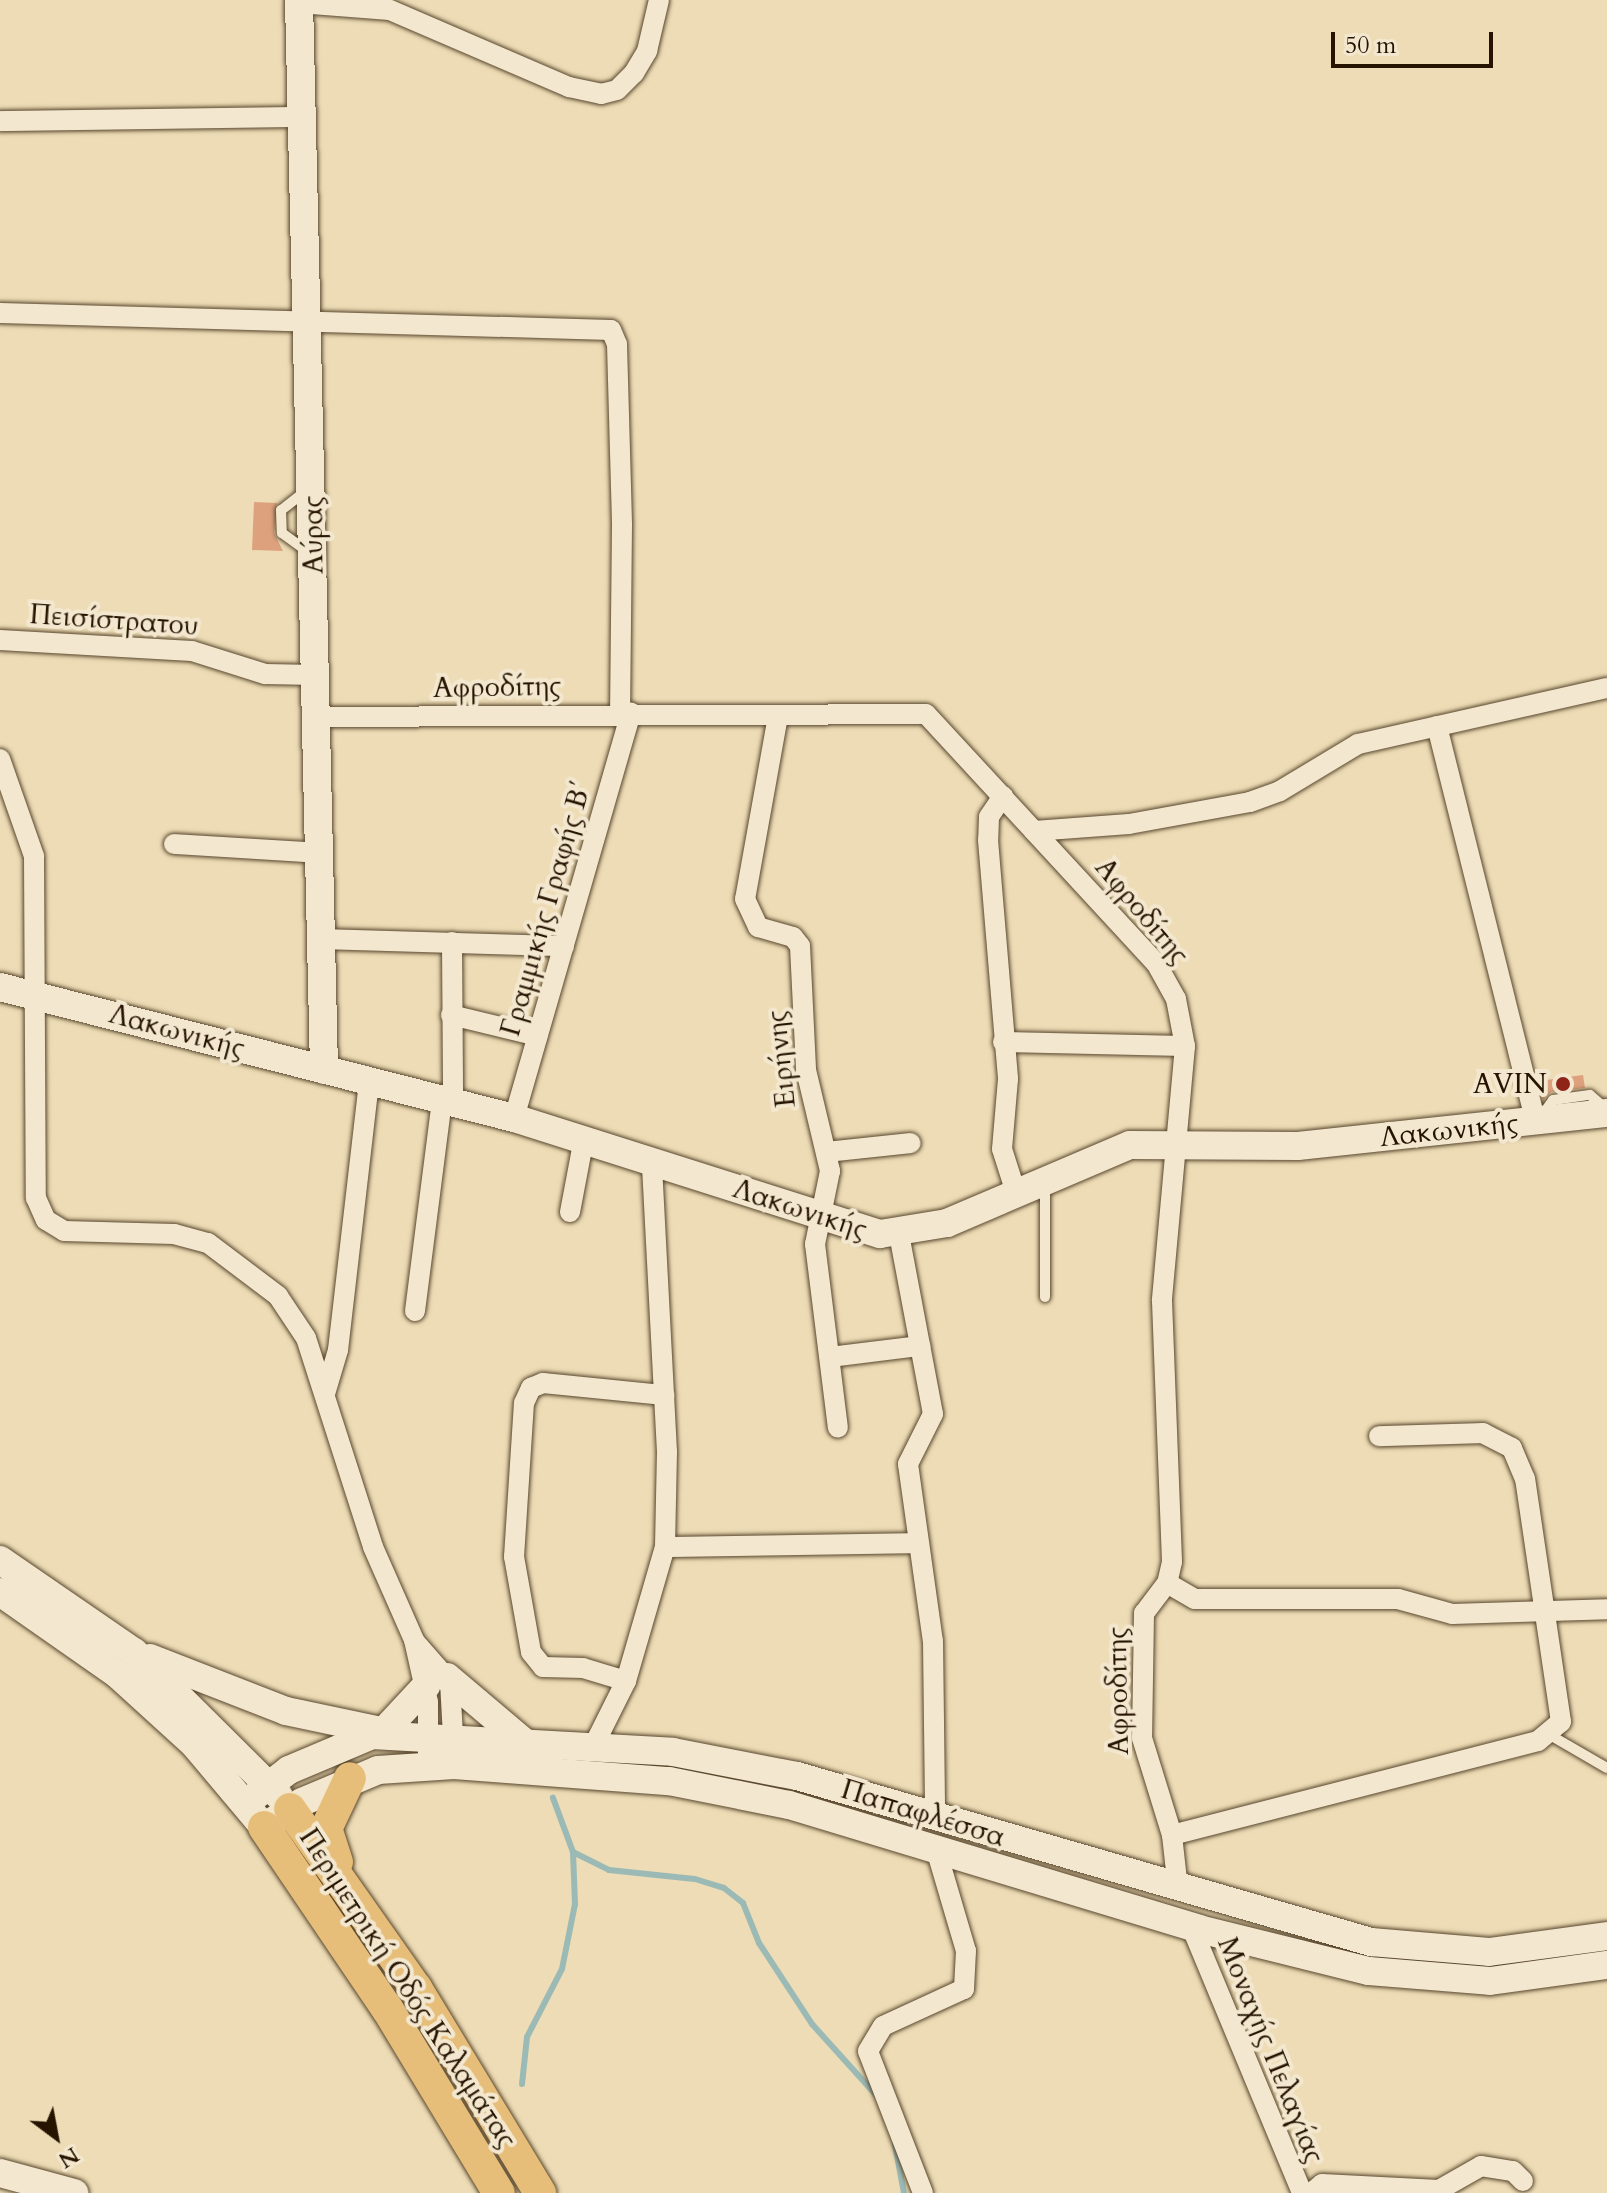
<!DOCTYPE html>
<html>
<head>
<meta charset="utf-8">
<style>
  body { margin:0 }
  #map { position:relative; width:1607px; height:2193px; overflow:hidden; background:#eddcb5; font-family:Cardo,serif }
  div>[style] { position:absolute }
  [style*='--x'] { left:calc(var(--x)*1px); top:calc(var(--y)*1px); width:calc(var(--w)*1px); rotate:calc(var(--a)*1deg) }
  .stream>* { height:6px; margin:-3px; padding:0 3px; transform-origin:3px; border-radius:3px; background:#9bbab5 }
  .building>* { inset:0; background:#dea17d }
  .roads { filter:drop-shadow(0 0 2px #58462d) drop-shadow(0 0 2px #58462d) }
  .lane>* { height:10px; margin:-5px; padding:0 5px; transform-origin:5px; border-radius:5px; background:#f3e8cf }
  .street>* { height:20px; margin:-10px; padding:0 10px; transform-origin:10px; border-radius:10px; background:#f3e8cf }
  .secondary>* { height:28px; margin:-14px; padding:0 14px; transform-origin:14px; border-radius:14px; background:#f3e8cf }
  .primary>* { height:32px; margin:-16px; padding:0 16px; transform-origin:16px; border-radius:16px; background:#e6be7a }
  .dots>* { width:22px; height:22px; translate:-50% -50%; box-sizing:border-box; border:4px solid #f3e8cf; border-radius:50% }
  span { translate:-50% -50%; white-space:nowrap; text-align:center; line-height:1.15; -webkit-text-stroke:8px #f3e8cf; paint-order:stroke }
  .street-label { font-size:28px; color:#261400 }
  .poi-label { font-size:28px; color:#261400 }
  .right { translate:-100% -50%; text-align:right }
  .north { position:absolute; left:16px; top:2097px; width:80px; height:80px; -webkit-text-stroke:6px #f3e8cf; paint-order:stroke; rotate:148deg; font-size:22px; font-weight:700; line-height:32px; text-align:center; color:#261400 }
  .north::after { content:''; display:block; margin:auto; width:28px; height:36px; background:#261400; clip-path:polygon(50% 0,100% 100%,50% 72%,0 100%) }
  .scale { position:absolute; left:1331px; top:32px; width:162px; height:36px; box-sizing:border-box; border:4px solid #261400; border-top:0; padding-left:10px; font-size:24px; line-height:28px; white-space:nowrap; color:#261400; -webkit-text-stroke:6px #f3e8cf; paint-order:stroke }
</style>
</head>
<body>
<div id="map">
  <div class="stream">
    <div style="--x:573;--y:1852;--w:40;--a:26.6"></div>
    <div style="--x:609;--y:1870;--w:86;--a:6"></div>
    <div style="--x:695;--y:1879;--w:30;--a:17"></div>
    <div style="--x:724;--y:1888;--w:24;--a:38"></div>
    <div style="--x:743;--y:1903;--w:43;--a:68.2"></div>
    <div style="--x:759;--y:1943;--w:97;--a:56.8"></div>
    <div style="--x:812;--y:2024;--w:96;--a:48"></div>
    <div style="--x:522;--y:2084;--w:47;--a:-83.9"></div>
    <div style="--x:527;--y:2037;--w:76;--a:-62.8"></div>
    <div style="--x:562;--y:1969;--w:66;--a:-78.7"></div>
    <div style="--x:575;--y:1904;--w:52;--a:-92.2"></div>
    <div style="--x:573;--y:1852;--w:58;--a:-110.3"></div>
    <div style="--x:895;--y:2145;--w:49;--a:79.4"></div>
  </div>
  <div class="building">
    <div style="clip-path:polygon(254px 502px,277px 503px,274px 533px,283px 551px,252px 550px)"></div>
    <div style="clip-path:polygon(1583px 1075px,1585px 1088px,1551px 1092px,1543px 1100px,1539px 1081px)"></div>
  </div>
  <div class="roads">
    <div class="lane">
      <div style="--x:307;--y:490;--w:33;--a:142"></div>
      <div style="--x:281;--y:510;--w:23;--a:88"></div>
      <div style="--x:282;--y:533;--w:32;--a:36"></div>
      <div style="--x:1543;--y:1114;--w:17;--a:-54"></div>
      <div style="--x:1553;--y:1100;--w:37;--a:-8"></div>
      <div style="--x:1590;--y:1095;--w:21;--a:41"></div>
      <div style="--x:1045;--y:1297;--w:114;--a:-90"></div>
      <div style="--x:1550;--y:1735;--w:66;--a:30.1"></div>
    </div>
    <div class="street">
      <div style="--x:299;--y:3;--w:91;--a:4.4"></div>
      <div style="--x:390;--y:10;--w:195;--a:23.3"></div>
      <div style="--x:569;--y:87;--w:33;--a:12"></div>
      <div style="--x:601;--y:94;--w:16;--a:-14"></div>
      <div style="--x:617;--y:90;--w:24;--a:-45"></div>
      <div style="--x:634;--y:73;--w:26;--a:-59"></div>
      <div style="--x:647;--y:51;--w:52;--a:-76.8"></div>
      <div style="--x:0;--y:121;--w:302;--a:-0.8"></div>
      <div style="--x:0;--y:313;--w:611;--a:1.59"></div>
      <div style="--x:611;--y:330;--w:15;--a:67"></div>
      <div style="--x:617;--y:344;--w:181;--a:88.4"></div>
      <div style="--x:622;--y:525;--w:188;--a:90.6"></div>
      <div style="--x:0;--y:640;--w:192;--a:3.3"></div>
      <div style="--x:192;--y:651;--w:77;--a:17.5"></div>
      <div style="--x:265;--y:674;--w:51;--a:1.1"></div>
      <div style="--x:778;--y:716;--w:186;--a:100.2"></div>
      <div style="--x:745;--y:899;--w:31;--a:65"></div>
      <div style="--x:758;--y:927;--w:36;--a:16"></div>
      <div style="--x:793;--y:937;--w:11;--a:52"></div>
      <div style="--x:800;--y:946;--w:124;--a:87.2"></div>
      <div style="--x:806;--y:1070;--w:104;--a:76.6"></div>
      <div style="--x:830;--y:1171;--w:75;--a:101.6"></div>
      <div style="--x:815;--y:1244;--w:185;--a:82.9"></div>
      <div style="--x:317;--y:717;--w:609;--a:-0.28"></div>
      <div style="--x:926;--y:714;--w:339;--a:47.3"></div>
      <div style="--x:1156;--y:963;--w:41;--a:60.9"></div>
      <div style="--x:1176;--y:999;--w:48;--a:79.2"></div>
      <div style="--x:1185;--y:1046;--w:256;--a:95.2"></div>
      <div style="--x:1162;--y:1301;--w:261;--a:87.8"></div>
      <div style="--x:1172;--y:1562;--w:22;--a:103"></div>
      <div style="--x:1167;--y:1583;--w:38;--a:127"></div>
      <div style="--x:1144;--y:1613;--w:125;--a:90.9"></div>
      <div style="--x:1142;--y:1738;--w:102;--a:72.8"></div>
      <div style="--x:1172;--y:1835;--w:54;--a:83.7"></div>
      <div style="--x:1437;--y:726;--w:406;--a:76"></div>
      <div style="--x:0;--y:759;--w:103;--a:70.7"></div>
      <div style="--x:34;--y:856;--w:342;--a:89.7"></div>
      <div style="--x:36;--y:1198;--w:24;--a:66"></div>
      <div style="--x:46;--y:1220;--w:21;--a:31"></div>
      <div style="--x:64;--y:1231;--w:110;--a:1.6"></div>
      <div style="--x:174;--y:1234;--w:35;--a:15"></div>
      <div style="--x:208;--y:1243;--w:88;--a:37.1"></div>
      <div style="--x:278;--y:1296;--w:50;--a:56.3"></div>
      <div style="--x:306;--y:1338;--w:219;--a:72.2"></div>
      <div style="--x:373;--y:1547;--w:102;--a:66.2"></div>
      <div style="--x:414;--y:1640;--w:64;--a:77.3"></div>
      <div style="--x:428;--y:1702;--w:63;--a:90"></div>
      <div style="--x:1003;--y:796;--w:25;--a:124"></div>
      <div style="--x:989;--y:817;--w:23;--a:92"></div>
      <div style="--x:988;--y:840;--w:240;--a:85.2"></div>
      <div style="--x:1008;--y:1079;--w:70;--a:94.9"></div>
      <div style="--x:1002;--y:1149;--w:49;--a:72.3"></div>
      <div style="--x:1034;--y:831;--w:95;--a:-4.2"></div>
      <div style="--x:1129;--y:824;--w:123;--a:-10.3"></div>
      <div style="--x:1250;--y:802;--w:32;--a:-20"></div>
      <div style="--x:1280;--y:791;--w:91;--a:-31.1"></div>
      <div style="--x:1358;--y:744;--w:255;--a:-12.7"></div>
      <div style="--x:174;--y:844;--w:146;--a:3.5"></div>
      <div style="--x:322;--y:939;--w:242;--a:1.7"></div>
      <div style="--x:452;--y:942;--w:162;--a:89.6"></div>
      <div style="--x:451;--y:1015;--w:89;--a:13.6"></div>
      <div style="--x:1003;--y:1042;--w:182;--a:1.3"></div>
      <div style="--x:514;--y:1118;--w:422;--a:-73.9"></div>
      <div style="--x:827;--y:1152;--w:84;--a:-6.1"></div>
      <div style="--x:570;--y:1212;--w:75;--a:-79.3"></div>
      <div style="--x:899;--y:1234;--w:183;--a:79.3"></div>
      <div style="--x:933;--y:1414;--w:56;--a:116.6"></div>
      <div style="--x:908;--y:1464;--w:179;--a:82"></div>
      <div style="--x:933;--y:1641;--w:176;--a:89.3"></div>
      <div style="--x:415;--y:1311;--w:212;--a:-82.7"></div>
      <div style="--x:830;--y:1357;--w:91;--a:-7"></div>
      <div style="--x:325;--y:1394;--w:46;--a:-73.5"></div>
      <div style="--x:338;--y:1350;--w:270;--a:-83.4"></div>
      <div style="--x:665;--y:1547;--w:250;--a:-0.9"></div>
      <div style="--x:1167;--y:1583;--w:32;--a:30"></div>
      <div style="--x:1195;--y:1599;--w:203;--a:0"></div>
      <div style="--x:1398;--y:1599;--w:56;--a:15.5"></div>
      <div style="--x:1452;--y:1614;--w:155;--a:-1.8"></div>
      <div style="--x:416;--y:1643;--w:52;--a:48.9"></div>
      <div style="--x:450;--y:1682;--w:71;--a:86.8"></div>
      <div style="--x:626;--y:1681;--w:45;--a:-163.2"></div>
      <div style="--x:583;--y:1668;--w:40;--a:-178.6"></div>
      <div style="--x:543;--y:1667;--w:19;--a:-129"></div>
      <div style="--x:531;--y:1652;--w:97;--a:-100.1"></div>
      <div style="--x:514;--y:1557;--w:154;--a:-86.3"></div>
      <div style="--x:524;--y:1403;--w:17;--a:-65"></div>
      <div style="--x:531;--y:1388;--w:13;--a:-23"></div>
      <div style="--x:543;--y:1383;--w:122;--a:5.7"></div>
      <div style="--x:593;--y:1747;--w:74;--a:-63.4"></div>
      <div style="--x:626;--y:1681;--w:140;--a:-73.8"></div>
      <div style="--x:665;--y:1547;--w:95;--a:-88.8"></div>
      <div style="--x:667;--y:1452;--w:290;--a:-93"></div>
      <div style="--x:1172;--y:1835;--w:378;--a:-14.4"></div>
      <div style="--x:1538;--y:1741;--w:30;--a:-40"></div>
      <div style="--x:1561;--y:1722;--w:246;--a:-98.4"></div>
      <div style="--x:1525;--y:1479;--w:34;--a:-113"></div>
      <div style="--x:1512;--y:1448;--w:33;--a:-153"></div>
      <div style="--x:1483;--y:1433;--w:104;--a:178.3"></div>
      <div style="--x:1191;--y:1926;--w:289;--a:67.4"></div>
      <div style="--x:923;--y:2193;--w:152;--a:-111.2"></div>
      <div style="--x:868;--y:2051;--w:29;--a:-59"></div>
      <div style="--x:883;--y:2026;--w:89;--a:-24.6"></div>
      <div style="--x:964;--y:1989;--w:38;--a:-87"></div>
      <div style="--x:966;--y:1951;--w:106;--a:-106.4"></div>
      <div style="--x:1311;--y:2193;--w:14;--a:-39"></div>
      <div style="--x:1322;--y:2184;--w:117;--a:2.9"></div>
      <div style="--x:1439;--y:2190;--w:48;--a:-29.7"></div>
      <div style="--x:1481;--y:2166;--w:32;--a:9"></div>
      <div style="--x:1513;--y:2171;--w:14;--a:45"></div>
    </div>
    <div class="secondary">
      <div style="--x:299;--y:0;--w:1070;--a:88.66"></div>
      <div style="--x:0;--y:987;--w:530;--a:14.3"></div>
      <div style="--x:514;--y:1118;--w:384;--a:17.6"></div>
      <div style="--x:880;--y:1234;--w:68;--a:-9.3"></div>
      <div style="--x:947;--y:1223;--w:199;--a:-23.1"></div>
      <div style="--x:1130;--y:1145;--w:168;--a:0.3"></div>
      <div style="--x:1298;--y:1146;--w:311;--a:-6.1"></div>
      <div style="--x:0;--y:1560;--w:163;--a:34.5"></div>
      <div style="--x:134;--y:1652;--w:204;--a:44.8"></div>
      <div style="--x:0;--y:1592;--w:143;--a:35"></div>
      <div style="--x:117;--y:1674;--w:104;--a:42.3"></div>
      <div style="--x:194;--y:1744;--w:109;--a:49.9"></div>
      <div style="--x:264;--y:1827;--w:45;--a:-33.3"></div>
      <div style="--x:302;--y:1802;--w:82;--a:-22.8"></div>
      <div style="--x:378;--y:1770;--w:76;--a:-3.8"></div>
      <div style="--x:454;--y:1765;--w:216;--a:4.3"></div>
      <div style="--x:669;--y:1781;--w:122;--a:11.3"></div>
      <div style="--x:789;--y:1805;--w:428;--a:16.8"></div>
      <div style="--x:1199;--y:1929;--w:175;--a:13.9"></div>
      <div style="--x:1369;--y:1971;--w:121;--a:4.7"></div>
      <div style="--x:1490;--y:1981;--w:118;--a:-7.8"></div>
      <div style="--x:150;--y:1658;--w:146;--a:21.3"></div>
      <div style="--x:286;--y:1711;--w:92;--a:11.9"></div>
      <div style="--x:447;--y:1677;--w:101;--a:40.2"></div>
      <div style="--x:384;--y:1731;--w:62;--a:-47"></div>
      <div style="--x:246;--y:1803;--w:54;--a:-37.5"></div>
      <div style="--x:289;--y:1770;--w:90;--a:-22.9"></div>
      <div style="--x:372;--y:1735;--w:301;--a:3.2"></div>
      <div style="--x:673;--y:1752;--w:126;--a:11"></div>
      <div style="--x:797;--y:1776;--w:598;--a:16.13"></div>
      <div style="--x:1371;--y:1942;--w:118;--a:4.8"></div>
      <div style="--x:1489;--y:1952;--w:119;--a:-7.7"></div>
      <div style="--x:0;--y:2173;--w:77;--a:15.1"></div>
    </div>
    <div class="primary">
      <div style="--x:290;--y:1809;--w:219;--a:54.9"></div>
      <div style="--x:416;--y:1988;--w:240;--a:58.8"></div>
      <div style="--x:264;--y:1827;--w:221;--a:55.9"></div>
      <div style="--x:388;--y:2010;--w:214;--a:58.8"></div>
      <div style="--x:337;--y:1862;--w:35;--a:-108"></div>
      <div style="--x:326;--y:1829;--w:56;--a:-64.8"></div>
    </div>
  </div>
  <div class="dots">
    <div style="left:1563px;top:1084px;background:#8f2418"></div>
  </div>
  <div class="street-label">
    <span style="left:313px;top:535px;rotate:-91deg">Αύρας</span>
    <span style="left:114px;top:620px;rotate:4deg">Πεισίστρατου</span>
    <span style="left:497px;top:687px;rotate:-1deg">Αφροδίτης</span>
    <span style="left:546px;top:908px;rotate:-74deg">Γραμμικής Γραφής Β΄</span>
    <span style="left:1142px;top:911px;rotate:50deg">Αφροδίτης</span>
    <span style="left:177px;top:1031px;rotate:15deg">Λακωνικής</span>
    <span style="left:781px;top:1059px;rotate:-96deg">Ειρήνης</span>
    <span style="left:1449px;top:1130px;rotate:-6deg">Λακωνικής</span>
    <span style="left:800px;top:1209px;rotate:18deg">Λακωνικής</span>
    <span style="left:1118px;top:1691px;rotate:-91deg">Αφροδίτης</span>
    <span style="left:923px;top:1813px;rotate:17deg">Παπαφλέσσα</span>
    <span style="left:408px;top:1988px;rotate:57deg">Περιμετρική Οδός Καλαμάτας</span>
    <span style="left:1271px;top:2050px;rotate:68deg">Μοναχής Πελαγίας</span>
  </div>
  <div class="poi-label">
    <span class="right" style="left:1547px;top:1084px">AVIN</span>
  </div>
  <div class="north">N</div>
  <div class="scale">50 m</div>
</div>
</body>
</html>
